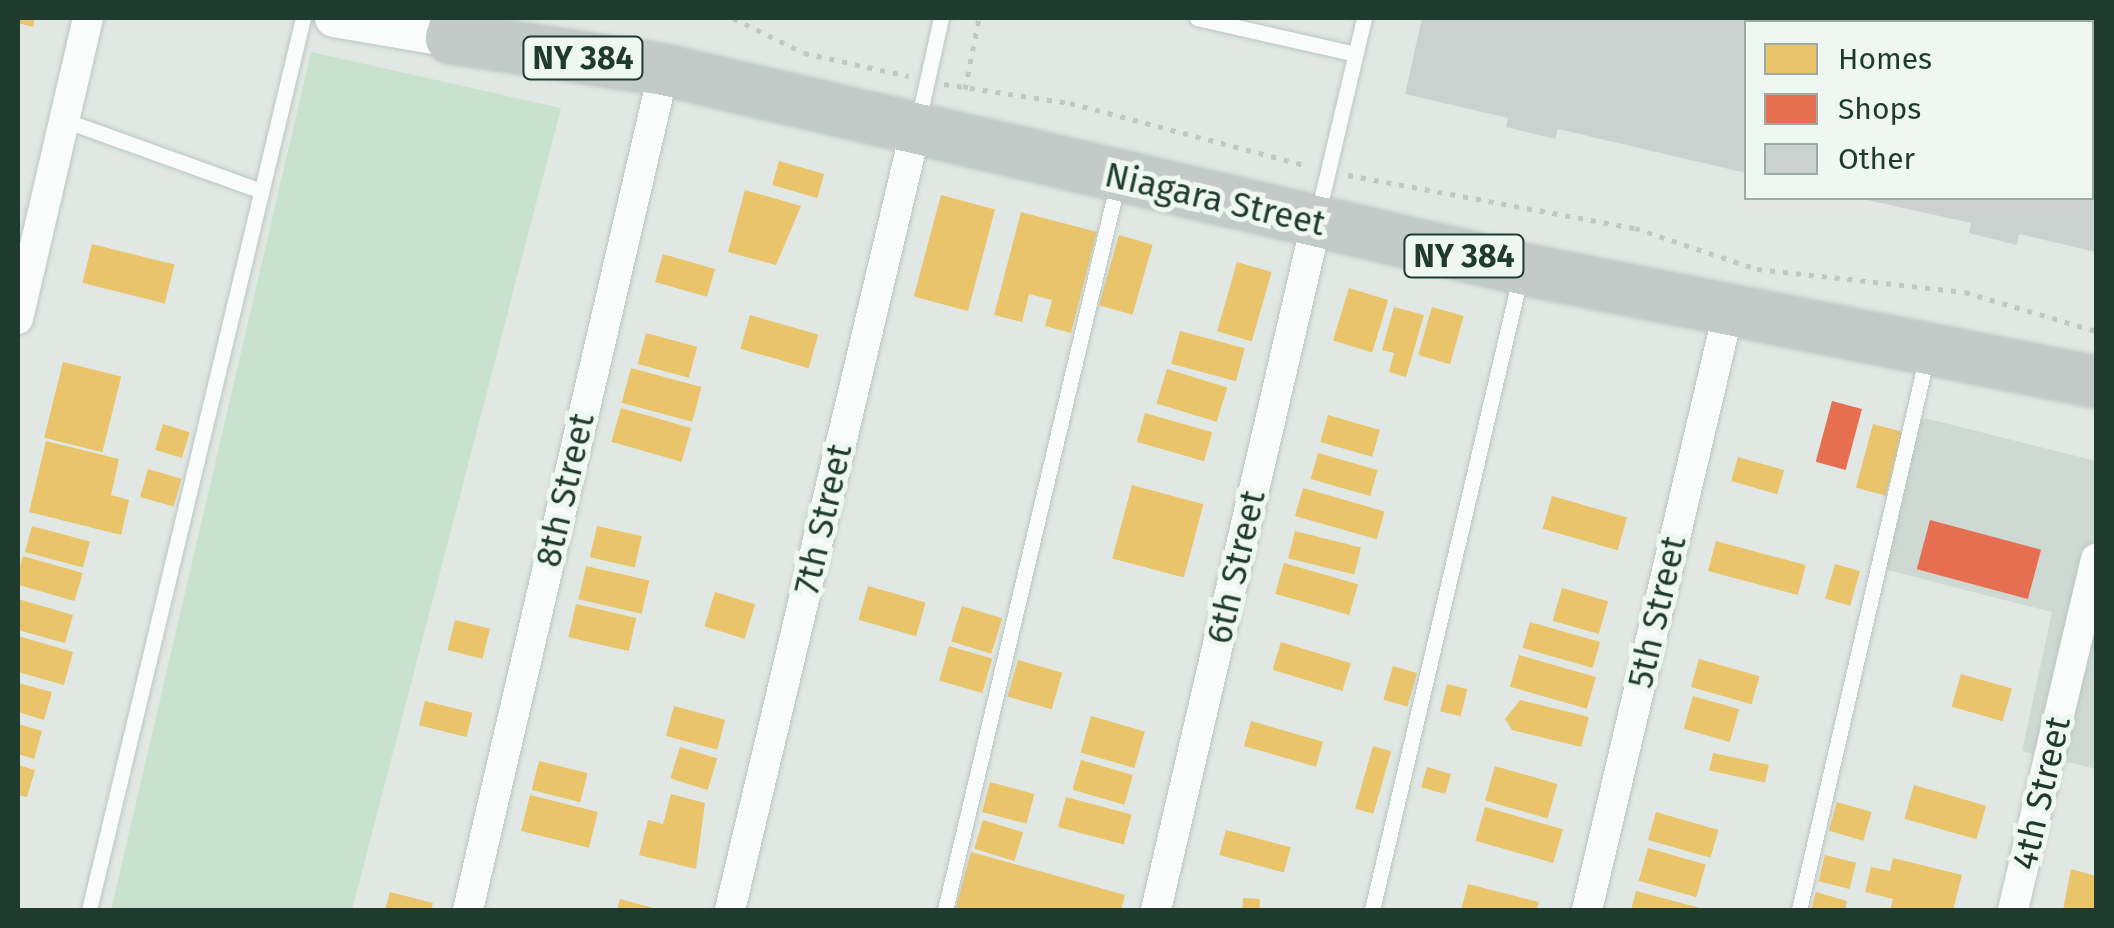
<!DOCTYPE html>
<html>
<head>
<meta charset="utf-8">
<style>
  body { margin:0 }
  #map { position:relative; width:2114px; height:928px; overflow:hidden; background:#e1e8e4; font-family:"Fira Sans",sans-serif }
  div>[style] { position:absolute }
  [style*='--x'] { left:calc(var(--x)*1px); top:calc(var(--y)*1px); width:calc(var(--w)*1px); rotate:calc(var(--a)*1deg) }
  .built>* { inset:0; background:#ced9d3 }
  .green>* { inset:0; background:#c9e2cd }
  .homes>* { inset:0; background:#e9c46a; transform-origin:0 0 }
  .shops>* { inset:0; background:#e76f51; transform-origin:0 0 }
  .building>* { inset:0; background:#cbd1ce }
  .path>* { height:5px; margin-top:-2.5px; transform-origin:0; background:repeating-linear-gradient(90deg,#bfc8c3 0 5px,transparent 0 13px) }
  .roads { filter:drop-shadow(0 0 2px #bbc5c0) drop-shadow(0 0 2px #bbc5c0) }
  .service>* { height:15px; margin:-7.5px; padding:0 7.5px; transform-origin:7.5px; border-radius:7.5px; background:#fafcfb }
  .minor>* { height:30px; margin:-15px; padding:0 15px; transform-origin:15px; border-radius:15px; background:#fafcfb }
  .tertiary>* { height:38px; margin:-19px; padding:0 19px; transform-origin:19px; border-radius:19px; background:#fafcfb }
  .trunk>* { height:50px; margin:-25px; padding:0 25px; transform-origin:25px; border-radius:25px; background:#c2cbc8 }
  span { translate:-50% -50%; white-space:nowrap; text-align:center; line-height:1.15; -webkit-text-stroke:10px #eff7f2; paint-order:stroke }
  .shield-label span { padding:2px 8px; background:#eff7f2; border:2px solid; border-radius:8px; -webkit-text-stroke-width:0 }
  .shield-label { font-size:32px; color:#1f3b30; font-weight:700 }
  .street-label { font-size:35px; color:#1f3b30 }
  .frame { position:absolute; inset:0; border:20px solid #1f3b30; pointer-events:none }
  .legend { position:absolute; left:1744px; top:20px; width:350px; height:180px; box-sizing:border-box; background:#eff7f2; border:2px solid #9caca4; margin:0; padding:12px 18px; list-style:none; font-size:30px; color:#1f3b30 }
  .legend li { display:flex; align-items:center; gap:20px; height:50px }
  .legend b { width:50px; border:2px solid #9caca4 }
</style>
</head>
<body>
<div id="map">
  <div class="built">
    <div style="clip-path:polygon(1921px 417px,2096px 461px,2096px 769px,2022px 751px,2052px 612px,1883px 569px)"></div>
  </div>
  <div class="green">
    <div style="clip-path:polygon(311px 52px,561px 108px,352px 910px,111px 910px)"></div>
  </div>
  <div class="homes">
    <div style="clip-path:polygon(18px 18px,35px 18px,33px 27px,18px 23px)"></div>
    <div style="left:779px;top:161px;width:47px;height:25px;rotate:16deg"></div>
    <div style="clip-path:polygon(745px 190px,801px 206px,776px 265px,728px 252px)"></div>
    <div style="left:941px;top:195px;width:56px;height:105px;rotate:15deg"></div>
    <div style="clip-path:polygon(1021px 212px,1097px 232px,1071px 333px,1045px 326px,1052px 300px,1029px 294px,1022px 322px,994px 315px)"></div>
    <div style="left:1119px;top:235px;width:35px;height:73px;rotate:16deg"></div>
    <div style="left:92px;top:244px;width:85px;height:40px;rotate:14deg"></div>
    <div style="left:663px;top:254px;width:54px;height:29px;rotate:16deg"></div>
    <div style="left:1237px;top:262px;width:36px;height:72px;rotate:16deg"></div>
    <div style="left:1349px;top:288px;width:41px;height:55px;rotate:17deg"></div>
    <div style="clip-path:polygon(1394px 307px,1424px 315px,1406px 377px,1389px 372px,1394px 353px,1382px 350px)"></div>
    <div style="left:1432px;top:307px;width:33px;height:50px;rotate:16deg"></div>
    <div style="left:750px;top:315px;width:71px;height:35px;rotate:16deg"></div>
    <div style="left:1180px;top:331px;width:67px;height:34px;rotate:15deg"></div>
    <div style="left:646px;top:333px;width:53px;height:32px;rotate:15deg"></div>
    <div style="left:63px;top:362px;width:60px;height:78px;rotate:14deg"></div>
    <div style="left:631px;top:368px;width:73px;height:36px;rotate:15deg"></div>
    <div style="left:1167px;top:369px;width:63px;height:36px;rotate:17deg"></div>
    <div style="left:621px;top:408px;width:73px;height:35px;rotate:16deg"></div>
    <div style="left:1145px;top:413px;width:70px;height:30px;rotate:16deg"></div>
    <div style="left:1328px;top:415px;width:54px;height:28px;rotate:16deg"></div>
    <div style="left:163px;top:424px;width:28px;height:27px;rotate:17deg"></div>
    <div style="left:1873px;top:424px;width:31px;height:66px;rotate:15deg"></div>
    <div style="clip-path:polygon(46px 441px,119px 459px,111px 495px,129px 500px,121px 535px,29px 512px)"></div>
    <div style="left:1318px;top:453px;width:62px;height:27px;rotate:16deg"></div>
    <div style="left:1738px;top:457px;width:48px;height:25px;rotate:16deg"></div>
    <div style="left:148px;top:469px;width:35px;height:29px;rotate:16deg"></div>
    <div style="left:1132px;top:485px;width:74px;height:76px;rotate:15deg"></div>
    <div style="left:1303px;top:488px;width:85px;height:29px;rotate:16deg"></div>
    <div style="left:1552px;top:496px;width:78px;height:34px;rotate:16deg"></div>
    <div style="left:32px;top:526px;width:60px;height:27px;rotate:15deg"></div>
    <div style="left:597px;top:526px;width:46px;height:32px;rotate:13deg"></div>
    <div style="left:1295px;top:531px;width:68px;height:28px;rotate:14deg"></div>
    <div style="left:1716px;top:541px;width:93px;height:31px;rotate:15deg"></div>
    <div style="left:23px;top:556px;width:62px;height:29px;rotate:16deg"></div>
    <div style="left:1284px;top:563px;width:77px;height:32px;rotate:16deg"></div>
    <div style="left:1835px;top:564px;width:26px;height:36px;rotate:16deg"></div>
    <div style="left:586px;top:566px;width:65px;height:34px;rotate:13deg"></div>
    <div style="left:868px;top:586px;width:60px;height:35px;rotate:16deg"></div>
    <div style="left:1562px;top:588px;width:48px;height:34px;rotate:16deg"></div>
    <div style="left:715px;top:592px;width:42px;height:36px;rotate:17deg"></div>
    <div style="clip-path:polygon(18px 599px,73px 615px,65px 643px,18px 630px)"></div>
    <div style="left:576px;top:604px;width:62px;height:34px;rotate:13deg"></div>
    <div style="left:962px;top:606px;width:42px;height:37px;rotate:17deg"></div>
    <div style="left:455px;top:620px;width:36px;height:31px;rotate:14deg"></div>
    <div style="left:1530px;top:622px;width:73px;height:27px;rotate:16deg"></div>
    <div style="clip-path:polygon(18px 636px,73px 652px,64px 685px,18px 672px)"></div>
    <div style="left:1281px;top:642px;width:73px;height:29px;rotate:17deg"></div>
    <div style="left:949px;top:646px;width:45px;height:36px;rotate:16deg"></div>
    <div style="left:1519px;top:655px;width:80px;height:33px;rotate:16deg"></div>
    <div style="left:1699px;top:659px;width:63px;height:29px;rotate:16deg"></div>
    <div style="left:1018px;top:660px;width:46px;height:38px;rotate:16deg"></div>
    <div style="left:1393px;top:666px;width:25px;height:35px;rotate:16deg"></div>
    <div style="left:1961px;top:674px;width:53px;height:34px;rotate:16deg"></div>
    <div style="clip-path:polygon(18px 683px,52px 692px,44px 720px,18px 712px)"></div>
    <div style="left:1447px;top:684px;width:21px;height:28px;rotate:14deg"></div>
    <div style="left:1693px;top:696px;width:48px;height:34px;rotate:16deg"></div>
    <div style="clip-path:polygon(1520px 700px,1589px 717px,1581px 747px,1512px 730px,1505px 719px)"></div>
    <div style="left:425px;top:701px;width:49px;height:25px;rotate:14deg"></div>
    <div style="left:674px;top:706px;width:53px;height:31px;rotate:15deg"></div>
    <div style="left:1091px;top:716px;width:56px;height:38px;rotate:16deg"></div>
    <div style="left:1251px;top:721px;width:75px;height:26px;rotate:16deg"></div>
    <div style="clip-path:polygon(18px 724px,42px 731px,34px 759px,18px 754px)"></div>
    <div style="left:1373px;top:746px;width:19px;height:65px;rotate:16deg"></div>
    <div style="left:680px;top:747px;width:39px;height:33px;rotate:17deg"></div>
    <div style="left:1713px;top:753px;width:57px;height:18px;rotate:12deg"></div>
    <div style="left:1081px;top:760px;width:54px;height:31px;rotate:16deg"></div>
    <div style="left:539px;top:761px;width:50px;height:30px;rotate:14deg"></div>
    <div style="clip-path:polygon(18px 765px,35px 770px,27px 797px,18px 795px)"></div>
    <div style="left:1495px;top:766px;width:65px;height:36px;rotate:16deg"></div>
    <div style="left:1427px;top:767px;width:25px;height:21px;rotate:16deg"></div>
    <div style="left:990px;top:782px;width:46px;height:31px;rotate:15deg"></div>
    <div style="left:1914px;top:785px;width:75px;height:35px;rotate:16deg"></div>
    <div style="clip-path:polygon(671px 794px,705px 803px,696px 869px,639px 855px,648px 820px,663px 824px)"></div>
    <div style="left:530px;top:795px;width:70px;height:37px;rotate:14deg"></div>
    <div style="left:1066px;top:797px;width:68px;height:31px;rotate:15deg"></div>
    <div style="left:1837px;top:802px;width:36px;height:30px;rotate:16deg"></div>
    <div style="left:1485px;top:807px;width:81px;height:35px;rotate:16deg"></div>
    <div style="left:1656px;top:812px;width:65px;height:29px;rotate:16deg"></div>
    <div style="left:983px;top:820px;width:42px;height:30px;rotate:17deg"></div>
    <div style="left:1226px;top:830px;width:67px;height:26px;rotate:15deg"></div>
    <div style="left:1648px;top:848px;width:60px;height:34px;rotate:16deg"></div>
    <div style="clip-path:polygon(971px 852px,1125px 895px,1121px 910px,955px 910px)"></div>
    <div style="left:1825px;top:855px;width:32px;height:27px;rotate:14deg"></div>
    <div style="clip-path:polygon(1893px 858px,1962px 875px,1953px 910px,1890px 910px,1893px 899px,1865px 892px,1871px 867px,1890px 871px)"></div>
    <div style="clip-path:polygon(2071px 869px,2096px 876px,2096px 910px,2063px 910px)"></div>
    <div style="clip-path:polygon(1468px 884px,1539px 902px,1536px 910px,1461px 910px)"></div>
    <div style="clip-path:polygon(1636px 891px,1704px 909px,1704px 910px,1631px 910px)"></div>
    <div style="clip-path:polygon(390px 892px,433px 903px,431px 910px,385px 910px)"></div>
    <div style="clip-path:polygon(1816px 892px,1847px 901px,1845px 910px,1811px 910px)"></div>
    <div style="left:1243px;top:898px;width:17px;height:12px;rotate:3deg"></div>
    <div style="clip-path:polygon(620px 899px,657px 909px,657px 910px,617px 910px)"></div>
  </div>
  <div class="shops">
    <div style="left:1832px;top:401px;width:31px;height:63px;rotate:15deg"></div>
    <div style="left:1930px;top:520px;width:115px;height:51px;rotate:15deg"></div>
  </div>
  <div class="building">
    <div style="clip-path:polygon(1422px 18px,2096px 18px,2096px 252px,2019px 234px,2017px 245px,1969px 233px,1971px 223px,1863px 199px,2092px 198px,2092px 22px,1746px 22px,1746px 173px,1558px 129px,1555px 139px,1506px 127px,1508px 118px,1405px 94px)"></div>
  </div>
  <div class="path">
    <div style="--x:733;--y:18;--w:79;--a:26.2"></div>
    <div style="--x:804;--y:53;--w:107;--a:12.4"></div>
    <div style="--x:944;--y:84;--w:127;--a:8.6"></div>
    <div style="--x:1070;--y:103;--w:246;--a:14.8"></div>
    <div style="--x:965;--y:89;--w:72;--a:-78.8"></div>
    <div style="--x:1348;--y:175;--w:292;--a:10.5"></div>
    <div style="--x:1635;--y:228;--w:129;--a:18.6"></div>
    <div style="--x:1757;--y:269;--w:209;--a:6.3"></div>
    <div style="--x:1965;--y:292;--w:137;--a:16.6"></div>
  </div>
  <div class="roads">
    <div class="service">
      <div style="--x:1197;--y:18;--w:162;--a:12.8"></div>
      <div style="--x:64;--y:120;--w:209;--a:19.8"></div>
      <div style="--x:918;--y:121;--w:106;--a:-77.4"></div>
      <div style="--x:1318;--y:213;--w:200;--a:-76.7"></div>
      <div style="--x:89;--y:910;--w:917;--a:-76.51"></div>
      <div style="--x:945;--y:910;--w:749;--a:-76.65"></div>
      <div style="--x:1372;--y:910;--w:654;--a:-76.83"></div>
      <div style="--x:1799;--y:910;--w:570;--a:-77.01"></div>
    </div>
    <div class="minor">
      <div style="--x:18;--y:319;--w:309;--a:-76.9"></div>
      <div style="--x:468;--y:910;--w:863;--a:-76.87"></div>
      <div style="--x:730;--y:910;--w:804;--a:-76.62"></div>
      <div style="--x:1156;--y:910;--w:704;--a:-76.87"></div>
      <div style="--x:1587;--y:910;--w:613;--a:-76.71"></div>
      <div style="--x:2013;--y:910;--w:361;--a:-76.7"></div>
    </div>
    <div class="tertiary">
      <div style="--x:334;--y:18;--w:119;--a:9.7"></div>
    </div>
    <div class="trunk">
      <div style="--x:457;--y:18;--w:21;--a:107"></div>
      <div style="--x:451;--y:38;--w:215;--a:8.5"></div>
      <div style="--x:664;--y:70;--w:881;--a:13.06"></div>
      <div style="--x:1522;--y:269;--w:585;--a:11.14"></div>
    </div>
  </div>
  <div class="shield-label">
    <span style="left:583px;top:58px">NY 384</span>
    <span style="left:1464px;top:256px">NY 384</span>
  </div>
  <div class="street-label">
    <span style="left:1215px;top:199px;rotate:13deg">Niagara Street</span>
    <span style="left:565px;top:490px;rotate:-77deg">8th Street</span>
    <span style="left:823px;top:519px;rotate:-77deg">7th Street</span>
    <span style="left:1236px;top:567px;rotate:-77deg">6th Street</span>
    <span style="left:1657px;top:612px;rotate:-77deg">5th Street</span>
    <span style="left:2041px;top:793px;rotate:-77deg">4th Street</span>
  </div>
  <div class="frame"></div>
  <ul class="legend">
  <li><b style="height:28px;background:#e9c46a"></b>Homes</li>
  <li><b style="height:28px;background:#e76f51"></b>Shops</li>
  <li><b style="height:28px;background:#cbd1ce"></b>Other</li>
  </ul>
</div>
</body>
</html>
